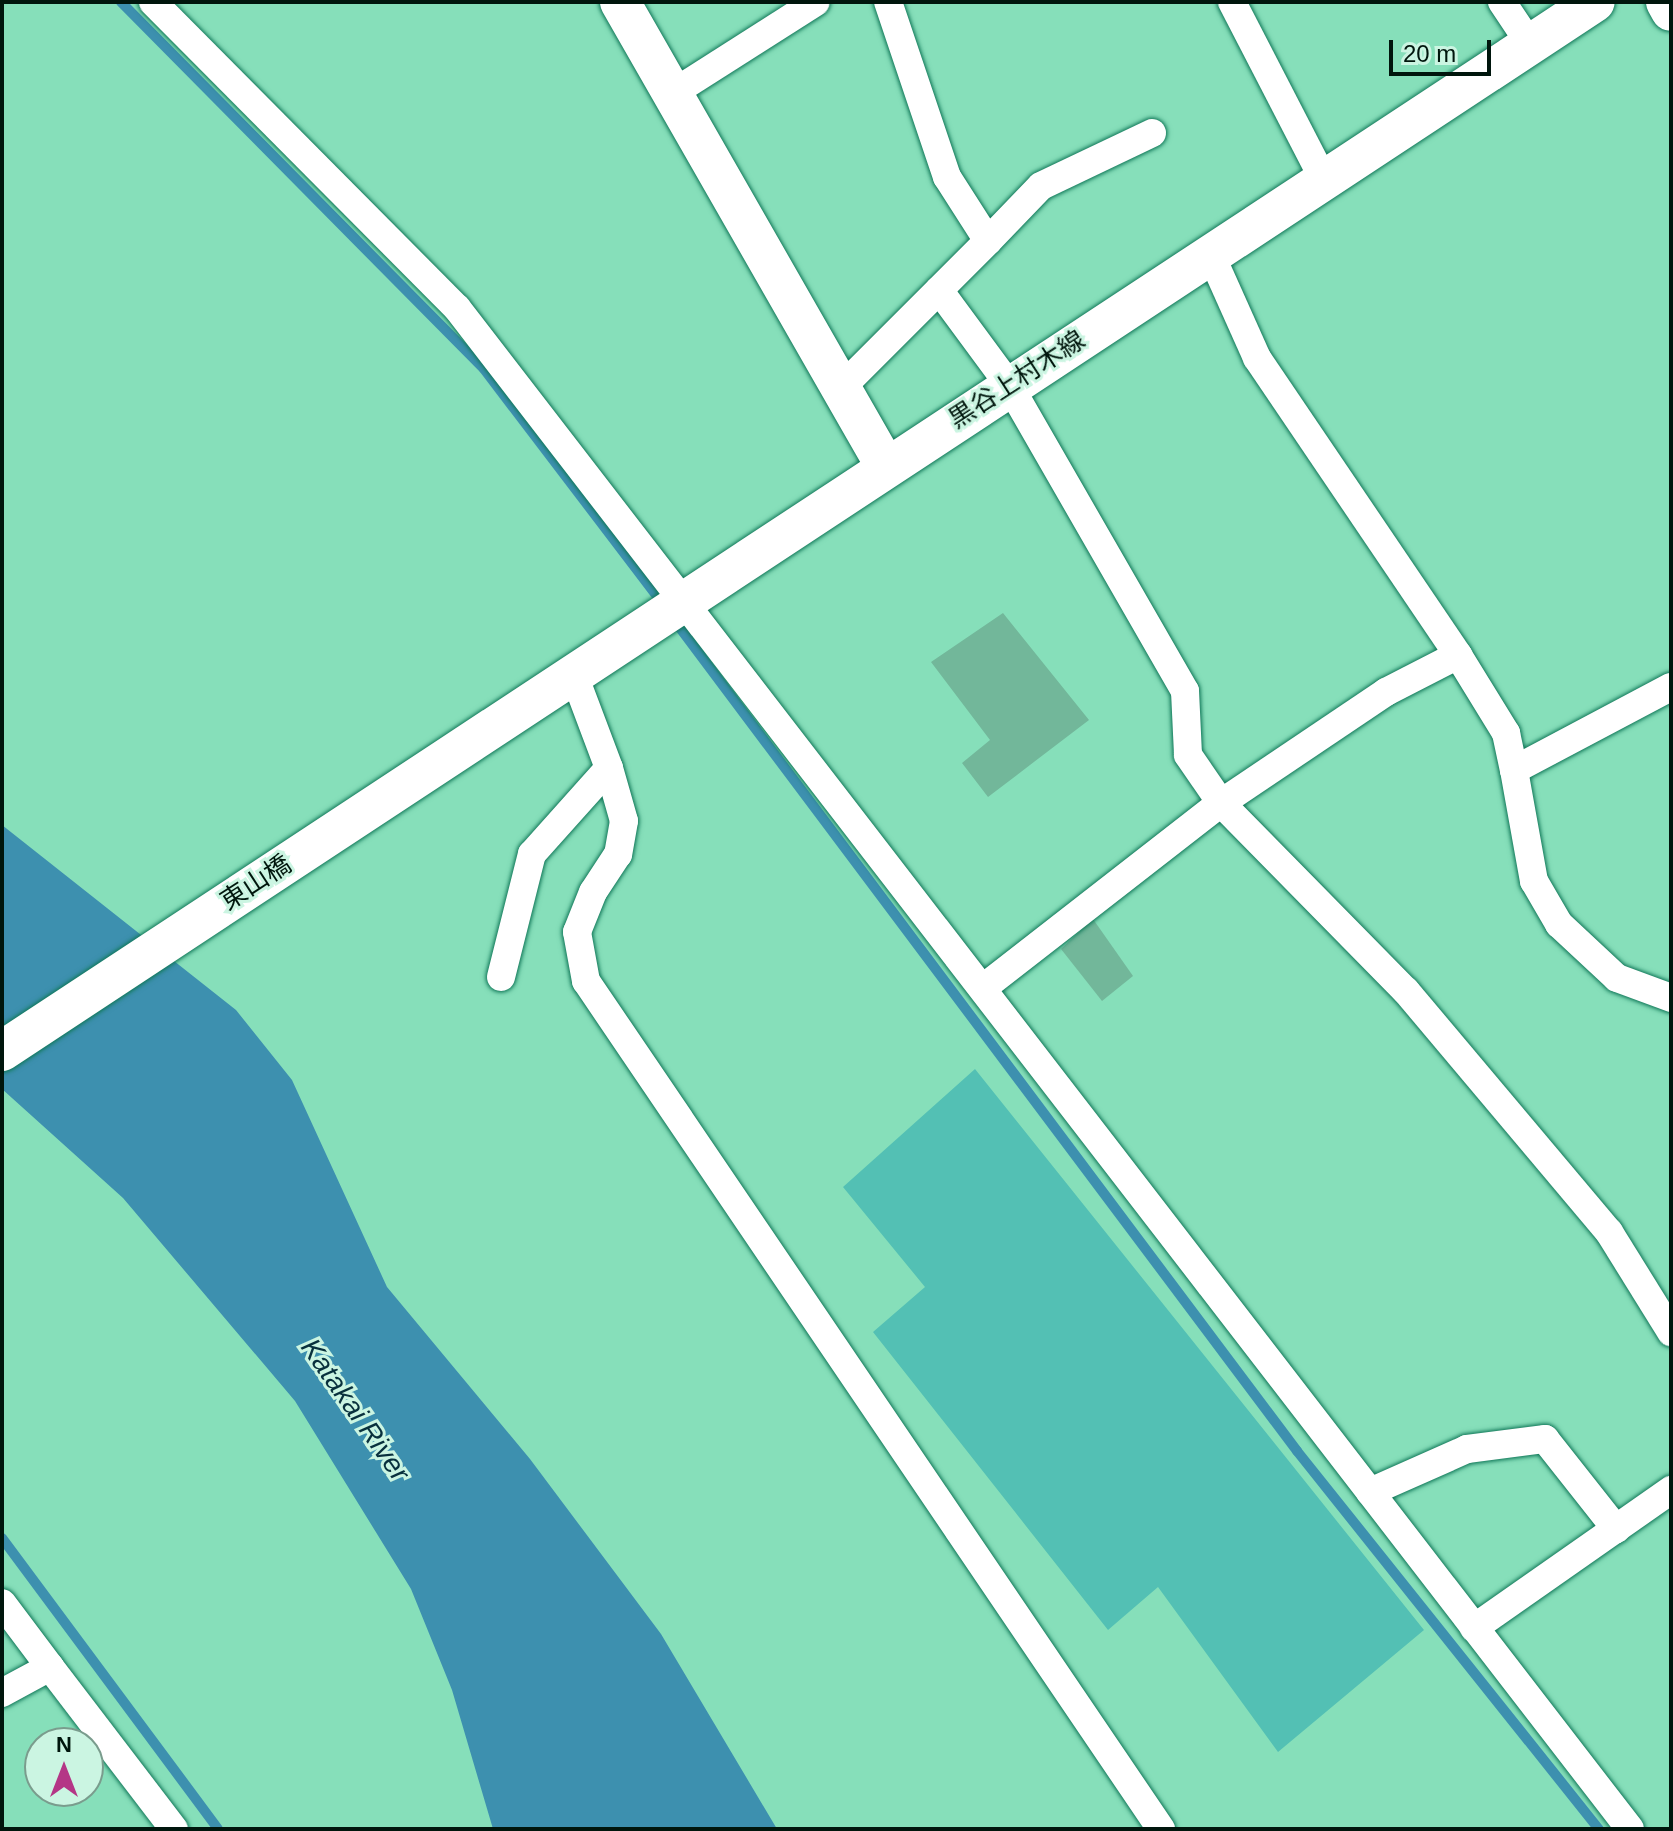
<!DOCTYPE html>
<html>
<head>
<meta charset="utf-8">
<style>
  body { margin:0 }
  #map { position:relative; width:1673px; height:1831px; overflow:hidden; background:#86dfba; font-family:Helvetica,"Noto Sans JP",sans-serif }
  div>[style] { position:absolute }
  [style*='--x'] { left:calc(var(--x)*1px); top:calc(var(--y)*1px); width:calc(var(--w)*1px); rotate:calc(var(--a)*1deg) }
  .green>* { inset:0; background:#72b79a }
  .water>* { inset:0; background:#3d90af }
  .stream>* { height:10px; margin:-5px; padding:0 5px; transform-origin:5px; border-radius:5px; background:#3d90af }
  .building>* { inset:0; background:#53c0b4 }
  .roads { filter:drop-shadow(0 0 2px #107758) drop-shadow(0 0 2px #107758) }
  .street>* { height:28px; margin:-14px; padding:0 14px; transform-origin:14px; border-radius:14px; background:#fff }
  .secondary>* { height:40px; margin:-20px; padding:0 20px; transform-origin:20px; border-radius:20px; background:#fff }
  span { translate:-50% -50%; white-space:nowrap; text-align:center; line-height:1.15; -webkit-text-stroke:6px #cbf5e2; paint-order:stroke }
  .street-label { font-size:26px; color:#00160d }
  .water-label { font-size:28px; color:#08303d; font-style:italic }
  .frame { position:absolute; inset:0; border:4px solid #00160d; pointer-events:none }
  .north { position:absolute; left:24px; top:1727px; width:80px; height:80px; box-sizing:border-box; background:#cbf5e2; border:2px solid #7a9c8d; border-radius:50%; rotate:0deg; font-size:22px; font-weight:700; line-height:32px; text-align:center; color:#00160d }
  .north::after { content:''; display:block; margin:auto; width:28px; height:36px; background:#b43686; clip-path:polygon(50% 0,100% 100%,50% 72%,0 100%) }
  .scale { position:absolute; left:1389px; top:40px; width:102px; height:36px; box-sizing:border-box; border:4px solid #00160d; border-top:0; padding-left:10px; font-size:24px; line-height:28px; white-space:nowrap; color:#00160d; -webkit-text-stroke:6px #cbf5e2; paint-order:stroke }
</style>
</head>
<body>
<div id="map">
  <div class="green">
    <div style="clip-path:polygon(1003px 613px,1089px 720px,988px 797px,962px 763px,990px 740px,931px 662px)"></div>
    <div style="clip-path:polygon(1093px 919px,1133px 976px,1102px 1001px,1061px 949px)"></div>
  </div>
  <div class="water">
    <div style="clip-path:polygon(2px 825px,236px 1010px,292px 1080px,387px 1287px,530px 1459px,661px 1634px,777px 1829px,493px 1829px,452px 1690px,411px 1589px,295px 1401px,123px 1198px,2px 1089px)"></div>
  </div>
  <div class="stream">
    <div style="--x:121;--y:2;--w:516;--a:45.31"></div>
    <div style="--x:484;--y:369;--w:299;--a:52.7"></div>
    <div style="--x:674;--y:620;--w:1039;--a:53.14"></div>
    <div style="--x:1297;--y:1451;--w:484;--a:51.4"></div>
    <div style="--x:2;--y:1538;--w:362;--a:53.4"></div>
  </div>
  <div class="building">
    <div style="clip-path:polygon(975px 1069px,1424px 1630px,1278px 1752px,1158px 1587px,1108px 1630px,873px 1332px,925px 1287px,843px 1187px)"></div>
  </div>
  <div class="roads">
    <div class="street">
      <div style="--x:153;--y:2;--w:431;--a:45.2"></div>
      <div style="--x:457;--y:308;--w:1921;--a:52.36"></div>
      <div style="--x:1232;--y:2;--w:198;--a:62.7"></div>
      <div style="--x:1502;--y:2;--w:50;--a:56.3"></div>
      <div style="--x:673;--y:93;--w:169;--a:-32.5"></div>
      <div style="--x:988;--y:241;--w:76;--a:-46.1"></div>
      <div style="--x:1041;--y:186;--w:123;--a:-25.5"></div>
      <div style="--x:1211;--y:255;--w:113;--a:65.9"></div>
      <div style="--x:1257;--y:358;--w:359;--a:55.9"></div>
      <div style="--x:1458;--y:655;--w:92;--a:58.4"></div>
      <div style="--x:1506;--y:733;--w:38;--a:78"></div>
      <div style="--x:1514;--y:770;--w:178;--a:-27.9"></div>
      <div style="--x:939;--y:290;--w:118;--a:53.6"></div>
      <div style="--x:1009;--y:385;--w:353;--a:60.1"></div>
      <div style="--x:1185;--y:691;--w:64;--a:87.3"></div>
      <div style="--x:1188;--y:755;--w:58;--a:55.5"></div>
      <div style="--x:1221;--y:803;--w:264;--a:45.5"></div>
      <div style="--x:1406;--y:991;--w:315;--a:49.9"></div>
      <div style="--x:1609;--y:1232;--w:118;--a:58.2"></div>
      <div style="--x:844;--y:385;--w:204;--a:-45"></div>
      <div style="--x:988;--y:241;--w:76;--a:-122.6"></div>
      <div style="--x:947;--y:177;--w:185;--a:-108.6"></div>
      <div style="--x:609;--y:768;--w:55;--a:74.2"></div>
      <div style="--x:624;--y:821;--w:34;--a:100"></div>
      <div style="--x:618;--y:854;--w:45;--a:123.3"></div>
      <div style="--x:593;--y:892;--w:43;--a:111.8"></div>
      <div style="--x:577;--y:932;--w:50;--a:79.6"></div>
      <div style="--x:586;--y:981;--w:1025;--a:55.86"></div>
      <div style="--x:1514;--y:770;--w:113;--a:79.8"></div>
      <div style="--x:1534;--y:881;--w:50;--a:59.8"></div>
      <div style="--x:1559;--y:924;--w:79;--a:43"></div>
      <div style="--x:1617;--y:978;--w:58;--a:20.3"></div>
      <div style="--x:501;--y:977;--w:127;--a:-75.9"></div>
      <div style="--x:532;--y:854;--w:115;--a:-48.2"></div>
      <div style="--x:609;--y:768;--w:99;--a:-110.6"></div>
      <div style="--x:983;--y:988;--w:301;--a:-37.9"></div>
      <div style="--x:1221;--y:803;--w:199;--a:-33.9"></div>
      <div style="--x:1386;--y:692;--w:81;--a:-27.2"></div>
      <div style="--x:1370;--y:1492;--w:106;--a:-23.9"></div>
      <div style="--x:1467;--y:1449;--w:79;--a:-7.3"></div>
      <div style="--x:1545;--y:1439;--w:115;--a:51.7"></div>
      <div style="--x:2;--y:1603;--w:80;--a:53.1"></div>
      <div style="--x:50;--y:1667;--w:55;--a:151.6"></div>
      <div style="--x:1474;--y:1628;--w:241;--a:-35"></div>
      <div style="--x:50;--y:1667;--w:204;--a:52.6"></div>
    </div>
    <div class="secondary">
      <div style="--x:620;--y:2;--w:533;--a:60.22"></div>
      <div style="--x:1666;--y:2;--w:10;--a:61"></div>
      <div style="--x:2;--y:1051;--w:1907;--a:-33.37"></div>
    </div>
  </div>
  <div class="street-label">
    <span style="left:1017px;top:380px;rotate:-33deg">黒谷上村木線</span>
    <span style="left:256px;top:883px;rotate:-33deg">東山橋</span>
  </div>
  <div class="water-label">
    <span style="left:355px;top:1410px;rotate:55deg">Katakai River</span>
  </div>
  <div class="frame"></div>
  <div class="north">N</div>
  <div class="scale">20 m</div>
</div>
</body>
</html>
